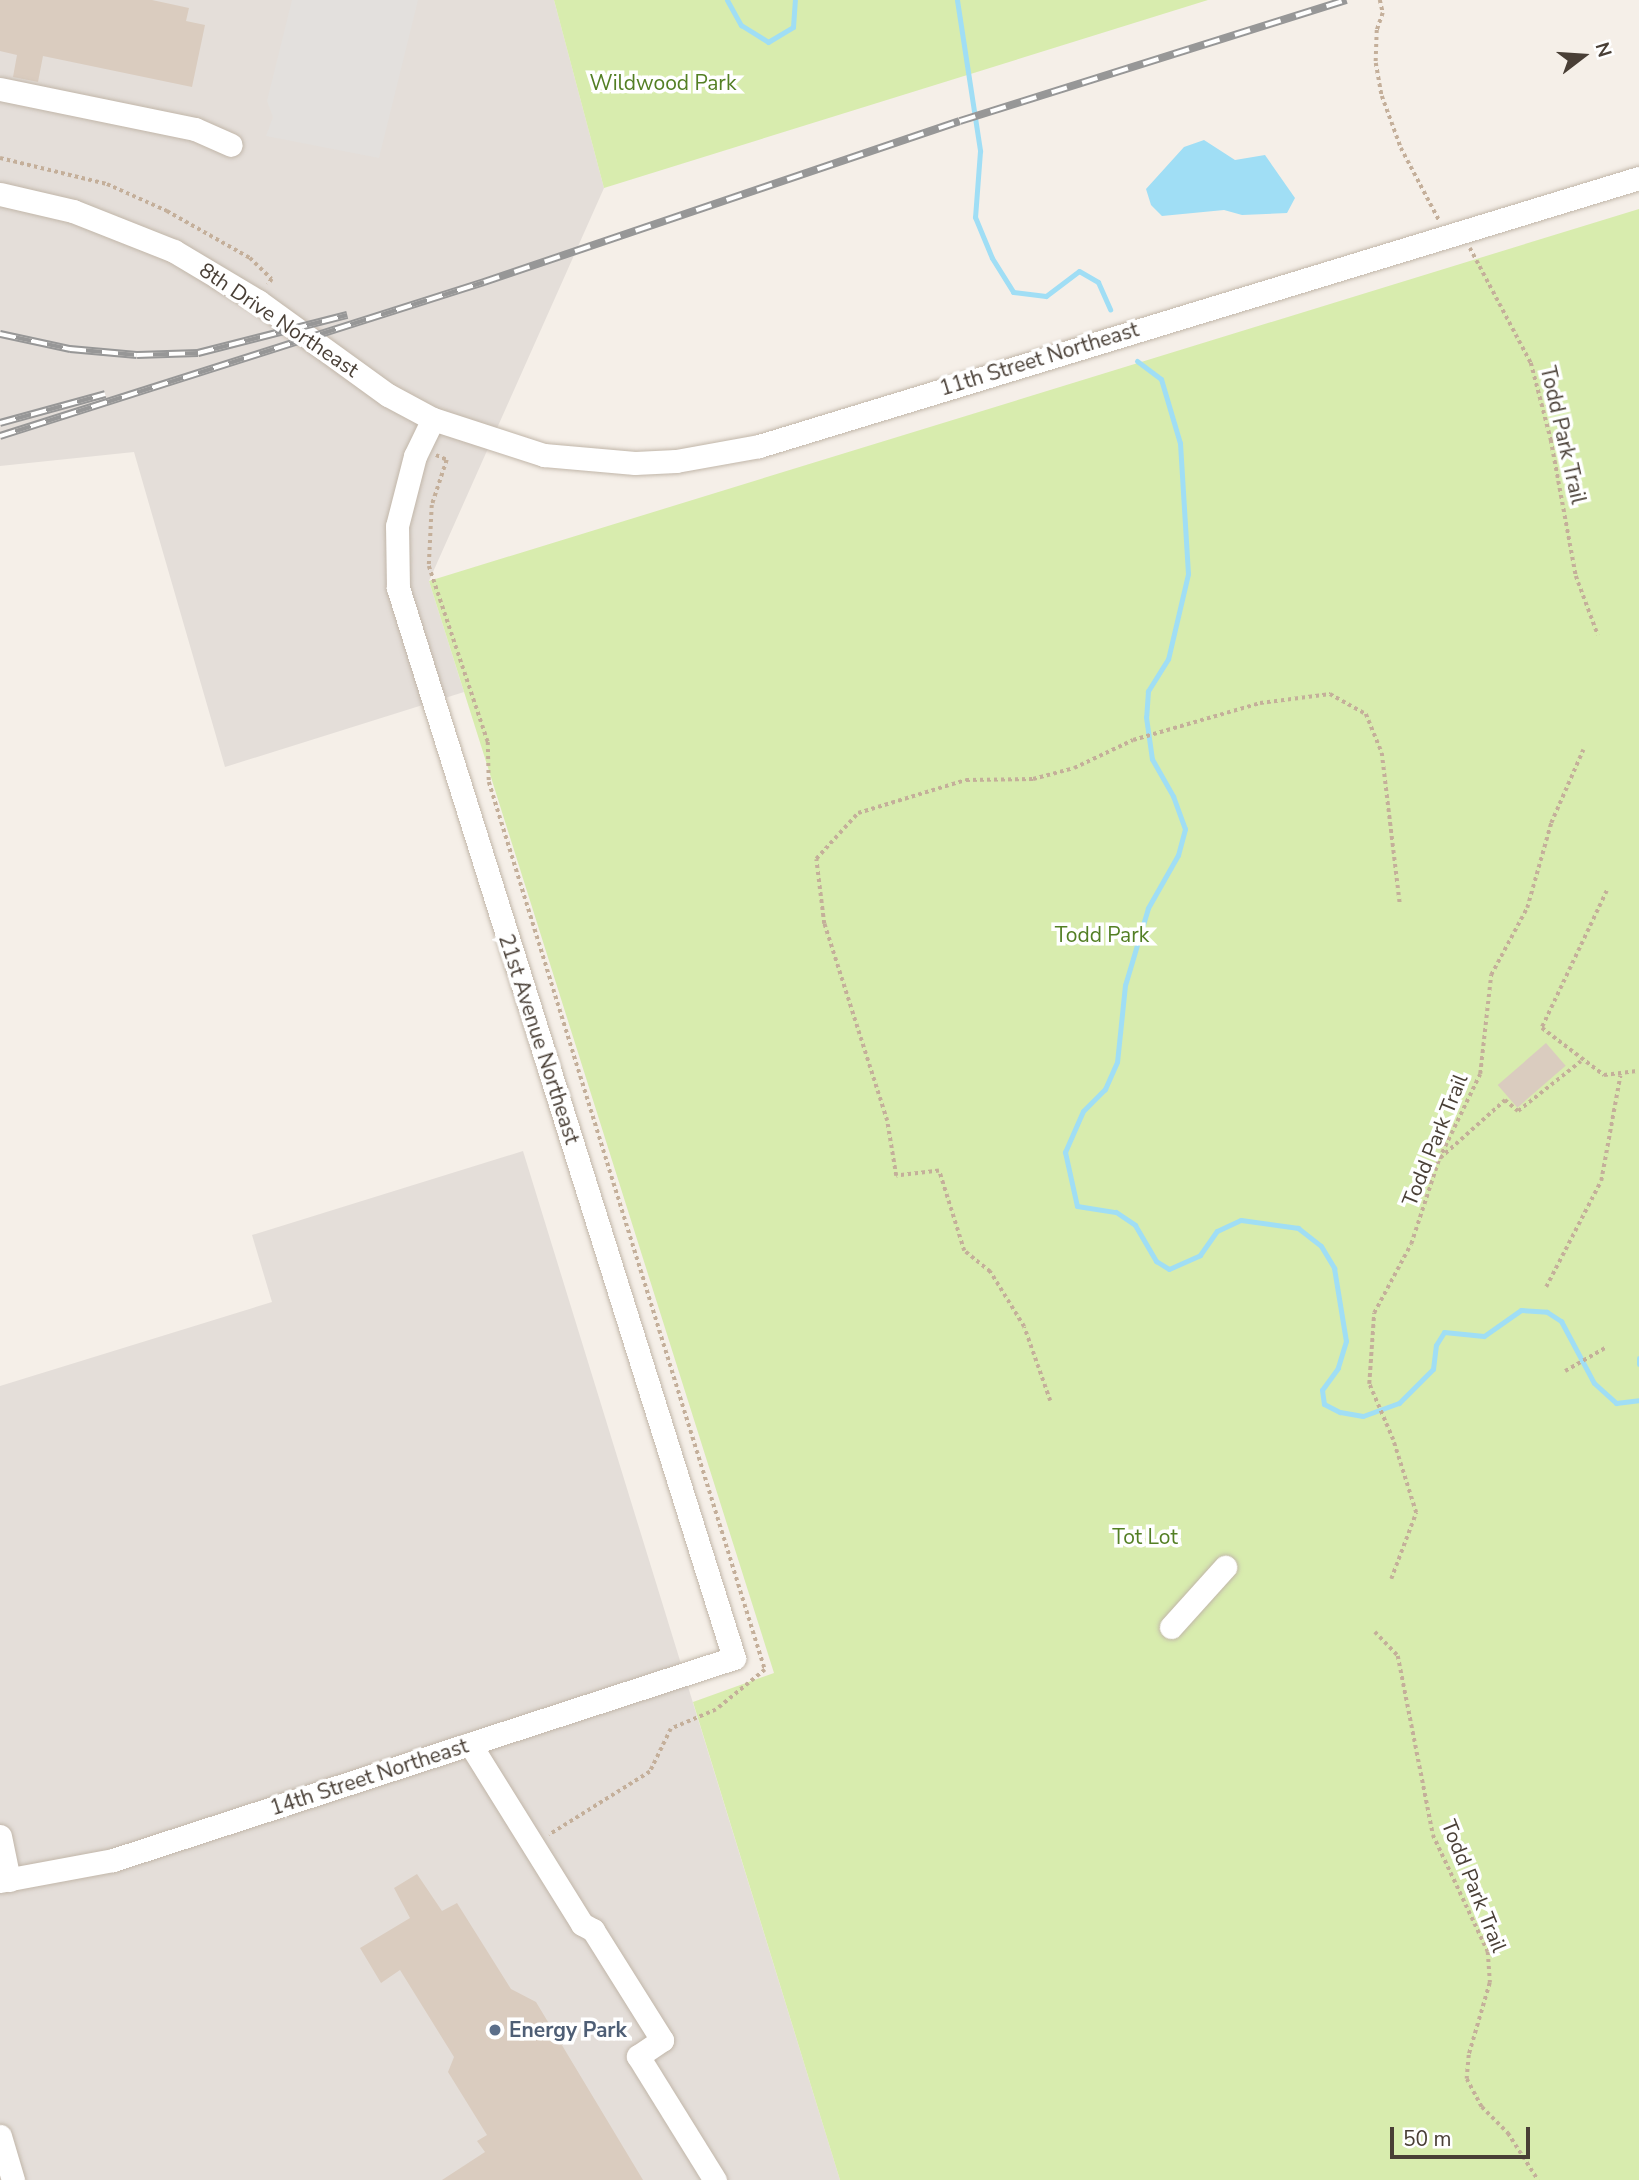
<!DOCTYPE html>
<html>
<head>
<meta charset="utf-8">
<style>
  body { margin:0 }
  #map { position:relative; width:1639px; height:2180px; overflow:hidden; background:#f5efe8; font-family:"Nunito Sans",sans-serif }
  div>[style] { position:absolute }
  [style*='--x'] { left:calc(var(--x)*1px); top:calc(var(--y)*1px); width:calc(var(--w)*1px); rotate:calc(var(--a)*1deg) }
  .industrial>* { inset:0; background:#e4ded9 }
  .green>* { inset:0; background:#d8ecae }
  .parking>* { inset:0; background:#e3e0dd }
  .water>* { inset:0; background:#a0def5 }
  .stream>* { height:5px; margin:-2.5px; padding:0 2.5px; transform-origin:2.5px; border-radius:2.5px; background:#a0def5 }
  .building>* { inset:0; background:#daccbf; transform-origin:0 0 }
  .path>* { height:3.5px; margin-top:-1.75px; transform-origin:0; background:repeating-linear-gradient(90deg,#c4af9a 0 3.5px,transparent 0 7px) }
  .roads { filter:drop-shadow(0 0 2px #c1b6a9) drop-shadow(0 0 2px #c1b6a9) }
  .minor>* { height:23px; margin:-11.5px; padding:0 11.5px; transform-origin:11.5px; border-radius:11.5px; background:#fff }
  .rail>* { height:8px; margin-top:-4px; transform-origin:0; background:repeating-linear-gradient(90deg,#fff 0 16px,#979797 0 32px); box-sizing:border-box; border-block:2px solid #979797 }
  .dots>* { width:19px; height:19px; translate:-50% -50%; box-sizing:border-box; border:4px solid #fff; border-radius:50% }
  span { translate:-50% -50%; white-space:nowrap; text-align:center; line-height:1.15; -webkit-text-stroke:7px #fff; paint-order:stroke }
  .park-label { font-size:21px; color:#537f24 }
  .street-label { font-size:21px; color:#493f36 }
  .service-label { font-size:21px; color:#4e5e75; font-weight:700 }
  .left { translate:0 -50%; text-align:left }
  .north { position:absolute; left:1548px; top:21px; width:70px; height:70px; -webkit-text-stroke:5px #fff; paint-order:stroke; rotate:73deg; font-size:19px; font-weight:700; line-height:28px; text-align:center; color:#493f36 }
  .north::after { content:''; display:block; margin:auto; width:24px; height:32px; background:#493f36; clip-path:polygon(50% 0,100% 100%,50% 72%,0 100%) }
  .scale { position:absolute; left:1390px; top:2127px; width:140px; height:32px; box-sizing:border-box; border:4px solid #493f36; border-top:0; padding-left:9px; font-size:21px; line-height:24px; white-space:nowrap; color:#493f36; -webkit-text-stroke:5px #fff; paint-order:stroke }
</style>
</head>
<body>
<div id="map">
  <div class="industrial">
    <div style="clip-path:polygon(0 0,554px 0,604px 188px,429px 581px,464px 692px,225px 767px,134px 452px,0 466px)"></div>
    <div style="clip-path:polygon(523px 1151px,840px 2180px,0 2180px,0 1386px,272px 1302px,252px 1235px)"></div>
  </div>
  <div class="green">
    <div style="clip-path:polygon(554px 0,1208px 0,604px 188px)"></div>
    <div style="clip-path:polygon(1639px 209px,1639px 2180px,840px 2180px,693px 1702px,774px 1673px,429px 581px)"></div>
  </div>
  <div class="parking">
    <div style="clip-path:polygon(292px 0,418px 0,379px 158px,266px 136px,273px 117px,267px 101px)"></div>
  </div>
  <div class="water">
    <div style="clip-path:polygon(1204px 140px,1235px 160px,1265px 155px,1295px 198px,1287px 213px,1242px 215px,1224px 210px,1162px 216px,1151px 205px,1146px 189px,1184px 147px)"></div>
  </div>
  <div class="stream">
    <div style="--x:727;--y:0;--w:29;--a:61"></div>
    <div style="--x:741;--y:25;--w:32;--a:32"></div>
    <div style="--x:768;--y:42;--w:29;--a:-31"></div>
    <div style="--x:793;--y:27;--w:27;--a:-86"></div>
    <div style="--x:957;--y:0;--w:153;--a:81.3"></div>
    <div style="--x:980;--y:151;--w:66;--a:94.3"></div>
    <div style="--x:975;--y:217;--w:44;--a:67.5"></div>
    <div style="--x:992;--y:258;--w:40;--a:58"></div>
    <div style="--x:1013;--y:292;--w:33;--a:7"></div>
    <div style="--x:1046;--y:296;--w:41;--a:-37.1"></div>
    <div style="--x:1079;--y:271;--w:22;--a:30"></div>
    <div style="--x:1098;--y:282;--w:30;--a:66"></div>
    <div style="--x:1137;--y:361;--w:30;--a:37"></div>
    <div style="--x:1161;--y:379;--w:67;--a:73.5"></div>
    <div style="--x:1180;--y:443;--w:131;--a:86.5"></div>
    <div style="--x:1188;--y:574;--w:87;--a:103.2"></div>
    <div style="--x:1168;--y:659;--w:38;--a:122"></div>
    <div style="--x:1148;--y:691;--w:26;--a:94"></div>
    <div style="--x:1146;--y:717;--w:42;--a:81.9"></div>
    <div style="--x:1152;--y:759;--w:43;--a:60.4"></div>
    <div style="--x:1173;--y:796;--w:35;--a:70"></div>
    <div style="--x:1185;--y:829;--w:27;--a:105"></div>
    <div style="--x:1178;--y:855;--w:61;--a:119.5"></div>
    <div style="--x:1148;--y:908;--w:80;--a:106.6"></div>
    <div style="--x:1125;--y:985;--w:77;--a:95.9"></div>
    <div style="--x:1117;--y:1062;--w:30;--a:114"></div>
    <div style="--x:1105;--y:1089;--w:31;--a:135"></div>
    <div style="--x:1083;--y:1111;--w:45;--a:113.7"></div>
    <div style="--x:1065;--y:1152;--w:55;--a:77.5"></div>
    <div style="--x:1077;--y:1206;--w:39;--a:9"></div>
    <div style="--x:1116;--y:1212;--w:23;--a:34"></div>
    <div style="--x:1135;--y:1225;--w:42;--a:59.7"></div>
    <div style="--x:1156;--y:1261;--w:15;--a:32"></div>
    <div style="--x:1169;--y:1269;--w:34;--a:-24"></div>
    <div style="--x:1200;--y:1255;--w:29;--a:-55"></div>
    <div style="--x:1217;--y:1231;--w:26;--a:-25"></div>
    <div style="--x:1241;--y:1220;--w:58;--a:8"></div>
    <div style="--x:1298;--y:1228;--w:29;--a:38"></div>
    <div style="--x:1321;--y:1246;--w:26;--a:59"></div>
    <div style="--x:1334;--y:1268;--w:74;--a:80.7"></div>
    <div style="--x:1346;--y:1341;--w:28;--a:107"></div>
    <div style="--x:1338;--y:1368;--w:27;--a:126"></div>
    <div style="--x:1322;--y:1390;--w:14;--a:82"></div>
    <div style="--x:1324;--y:1404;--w:18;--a:27"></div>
    <div style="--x:1340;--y:1412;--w:23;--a:10"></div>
    <div style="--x:1363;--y:1416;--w:38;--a:-20"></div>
    <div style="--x:1399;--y:1403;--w:48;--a:-45"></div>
    <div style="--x:1433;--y:1369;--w:24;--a:-83"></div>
    <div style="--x:1436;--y:1345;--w:15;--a:-58"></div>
    <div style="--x:1444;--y:1332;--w:40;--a:5.7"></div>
    <div style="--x:1484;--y:1336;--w:45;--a:-35.1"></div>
    <div style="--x:1521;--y:1310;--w:26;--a:4"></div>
    <div style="--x:1547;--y:1312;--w:17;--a:33"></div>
    <div style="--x:1561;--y:1321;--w:70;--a:62"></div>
    <div style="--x:1594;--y:1383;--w:30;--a:42"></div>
    <div style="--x:1616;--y:1403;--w:23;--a:-7"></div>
    <div style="--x:1639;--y:1358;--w:6;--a:90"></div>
  </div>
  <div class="building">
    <div style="clip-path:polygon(0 0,152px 0,189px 8px,186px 21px,205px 25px,192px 87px,43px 56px,38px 82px,13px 77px,17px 55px,0 51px)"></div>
    <div style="left:1546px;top:1043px;width:30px;height:64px;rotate:49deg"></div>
    <div style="clip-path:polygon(417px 1874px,442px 1911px,457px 1903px,511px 1989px,536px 2002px,643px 2180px,442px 2180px,485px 2152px,477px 2141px,487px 2135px,448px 2072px,454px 2057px,400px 1970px,381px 1983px,360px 1948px,410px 1918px,394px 1888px)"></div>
  </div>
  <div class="path">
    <div style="--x:1380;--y:0;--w:13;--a:77"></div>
    <div style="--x:1383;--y:13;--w:18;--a:109"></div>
    <div style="--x:1377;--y:30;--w:33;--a:92"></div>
    <div style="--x:1376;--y:63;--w:34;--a:80"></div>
    <div style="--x:1382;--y:96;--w:55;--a:69.9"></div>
    <div style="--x:1401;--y:148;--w:81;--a:62.2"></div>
    <div style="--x:0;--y:158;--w:110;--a:13.7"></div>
    <div style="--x:107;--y:184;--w:66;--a:24.2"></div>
    <div style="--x:167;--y:211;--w:95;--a:29.5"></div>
    <div style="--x:250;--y:258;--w:30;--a:44"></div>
    <div style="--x:272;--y:279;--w:7;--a:124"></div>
    <div style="--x:1470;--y:248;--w:130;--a:62.1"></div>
    <div style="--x:1531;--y:363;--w:80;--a:75.4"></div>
    <div style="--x:1551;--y:440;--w:138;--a:79.6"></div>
    <div style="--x:1576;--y:576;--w:63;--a:69.6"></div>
    <div style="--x:436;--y:455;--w:12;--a:24"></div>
    <div style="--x:447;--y:460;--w:47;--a:108.4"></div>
    <div style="--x:432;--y:505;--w:61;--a:92.8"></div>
    <div style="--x:429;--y:566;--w:186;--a:71.5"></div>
    <div style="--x:488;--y:742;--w:40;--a:88.6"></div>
    <div style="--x:489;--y:782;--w:930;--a:72.73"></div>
    <div style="--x:765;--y:1670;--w:63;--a:140.8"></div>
    <div style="--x:716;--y:1710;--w:49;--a:157.1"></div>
    <div style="--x:671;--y:1729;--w:48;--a:116"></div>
    <div style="--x:650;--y:1772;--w:119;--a:148"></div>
    <div style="--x:1607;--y:891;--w:152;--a:115.4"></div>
    <div style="--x:1542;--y:1028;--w:78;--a:37.2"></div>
    <div style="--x:1604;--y:1075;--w:33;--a:-7"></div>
    <div style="--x:1440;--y:1158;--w:87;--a:-41.7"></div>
    <div style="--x:1505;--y:1100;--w:17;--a:40"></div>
    <div style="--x:1518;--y:1111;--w:80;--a:-38.4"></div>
    <div style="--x:1546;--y:1287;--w:119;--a:-62.6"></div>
    <div style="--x:1601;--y:1181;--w:107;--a:-79.7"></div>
    <div style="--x:1565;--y:1371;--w:46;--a:-29.9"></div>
    <div style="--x:1050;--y:1401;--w:78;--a:-109.4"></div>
    <div style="--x:1024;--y:1327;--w:65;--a:-121.7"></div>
    <div style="--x:990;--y:1272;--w:33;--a:-141"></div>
    <div style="--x:964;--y:1251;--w:84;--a:-107.4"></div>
    <div style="--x:939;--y:1171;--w:43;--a:173.4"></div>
    <div style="--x:896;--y:1176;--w:56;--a:-99.3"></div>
    <div style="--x:887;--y:1121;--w:207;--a:-107.7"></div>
    <div style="--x:824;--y:924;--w:65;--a:-97"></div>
    <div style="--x:816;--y:859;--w:62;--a:-47.6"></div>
    <div style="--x:858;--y:813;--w:113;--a:-17"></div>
    <div style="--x:966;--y:780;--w:67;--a:-0.9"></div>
    <div style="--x:1033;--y:779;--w:42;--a:-15"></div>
    <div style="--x:1074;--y:768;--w:65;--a:-25.4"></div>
    <div style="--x:1133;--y:740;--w:132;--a:-16.2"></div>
    <div style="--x:1260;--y:703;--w:71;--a:-7.3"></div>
    <div style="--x:1330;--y:694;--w:41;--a:29.1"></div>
    <div style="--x:1366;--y:714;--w:42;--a:67.7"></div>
    <div style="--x:1382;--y:753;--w:152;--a:83.2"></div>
    <div style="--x:1391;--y:1579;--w:71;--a:-69.3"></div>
    <div style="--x:1416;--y:1513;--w:77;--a:-107.5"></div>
    <div style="--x:1393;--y:1440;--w:61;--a:-113.2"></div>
    <div style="--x:1369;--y:1384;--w:71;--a:-86"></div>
    <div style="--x:1374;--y:1313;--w:78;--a:-61.8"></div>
    <div style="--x:1411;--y:1244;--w:89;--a:-71.8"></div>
    <div style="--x:1439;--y:1159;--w:94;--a:-64.2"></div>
    <div style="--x:1480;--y:1074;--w:100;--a:-83.7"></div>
    <div style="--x:1491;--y:975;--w:76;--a:-61.8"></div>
    <div style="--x:1527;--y:908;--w:88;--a:-74.2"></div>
    <div style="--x:1551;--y:823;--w:80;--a:-66.3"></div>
    <div style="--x:1375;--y:1632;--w:33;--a:46"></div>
    <div style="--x:1398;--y:1656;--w:182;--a:78.9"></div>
    <div style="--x:1433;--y:1835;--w:129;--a:64.8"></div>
    <div style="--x:1488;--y:1952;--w:31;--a:86"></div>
    <div style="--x:1490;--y:1983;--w:75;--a:106.3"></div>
    <div style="--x:1469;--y:2055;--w:24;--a:95"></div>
    <div style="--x:1467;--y:2079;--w:32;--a:62"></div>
    <div style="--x:1482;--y:2107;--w:37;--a:45"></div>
    <div style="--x:1508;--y:2133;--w:56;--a:57.4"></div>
  </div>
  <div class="roads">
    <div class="minor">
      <div style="--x:0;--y:89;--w:199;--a:11.6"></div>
      <div style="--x:195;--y:129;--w:39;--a:24"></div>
      <div style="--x:0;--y:194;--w:75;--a:13.1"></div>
      <div style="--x:73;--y:211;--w:109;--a:21.6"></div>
      <div style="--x:174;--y:251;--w:98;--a:30.8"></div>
      <div style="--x:258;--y:301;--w:160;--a:35.9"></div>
      <div style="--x:388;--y:395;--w:51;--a:28.1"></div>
      <div style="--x:433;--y:419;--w:117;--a:18"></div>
      <div style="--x:544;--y:455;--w:91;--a:5"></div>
      <div style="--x:635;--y:463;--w:41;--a:-2.8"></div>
      <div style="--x:676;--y:461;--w:84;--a:-10.2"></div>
      <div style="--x:759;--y:446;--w:920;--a:-16.94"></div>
      <div style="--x:1171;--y:1627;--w:81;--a:-48"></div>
      <div style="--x:470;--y:1744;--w:212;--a:58.1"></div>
      <div style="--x:582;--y:1924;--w:13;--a:29"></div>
      <div style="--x:593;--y:1930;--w:130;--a:57.9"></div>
      <div style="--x:662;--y:2040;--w:29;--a:146"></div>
      <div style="--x:638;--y:2056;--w:146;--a:58.2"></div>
      <div style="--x:0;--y:1836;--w:45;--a:78.4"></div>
      <div style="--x:0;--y:1881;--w:115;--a:-10.5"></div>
      <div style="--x:113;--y:1860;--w:653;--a:-18.02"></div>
      <div style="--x:734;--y:1658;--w:1122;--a:-107.43"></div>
      <div style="--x:398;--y:588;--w:62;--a:-90.9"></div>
      <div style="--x:397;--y:526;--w:72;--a:-75.6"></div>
      <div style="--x:415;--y:456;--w:41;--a:-64.1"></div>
      <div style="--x:0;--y:2136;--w:46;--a:73.5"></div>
    </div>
  </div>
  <div class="rail">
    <div style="--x:0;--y:334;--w:72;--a:12.1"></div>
    <div style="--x:70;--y:349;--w:67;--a:5.1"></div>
    <div style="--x:137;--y:355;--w:61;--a:-1.9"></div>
    <div style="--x:198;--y:353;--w:154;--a:-14.3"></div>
    <div style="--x:0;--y:423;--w:109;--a:-15.4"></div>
    <div style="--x:0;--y:436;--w:508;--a:-17.65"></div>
    <div style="--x:484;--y:282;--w:502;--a:-18.69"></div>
    <div style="--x:960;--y:121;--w:405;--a:-17.4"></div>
  </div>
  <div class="dots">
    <div style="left:495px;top:2030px;background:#5c6f8a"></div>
  </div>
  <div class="park-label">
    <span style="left:663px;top:83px">Wildwood Park</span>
    <span style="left:1102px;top:935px">Todd Park</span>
    <span style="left:1145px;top:1537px">Tot Lot</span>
  </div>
  <div class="street-label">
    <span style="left:279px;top:320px;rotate:34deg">8th Drive Northeast</span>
    <span style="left:1039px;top:359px;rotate:-17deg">11th Street Northeast</span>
    <span style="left:1563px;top:435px;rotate:77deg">Todd Park Trail</span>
    <span style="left:539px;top:1039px;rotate:72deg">21st Avenue Northeast</span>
    <span style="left:1435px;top:1140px;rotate:-68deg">Todd Park Trail</span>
    <span style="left:369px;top:1777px;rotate:-18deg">14th Street Northeast</span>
    <span style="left:1474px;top:1886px;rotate:68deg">Todd Park Trail</span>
  </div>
  <div class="service-label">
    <span class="left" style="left:509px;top:2030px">Energy Park</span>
  </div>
  <div class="north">N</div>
  <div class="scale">50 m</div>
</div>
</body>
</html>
